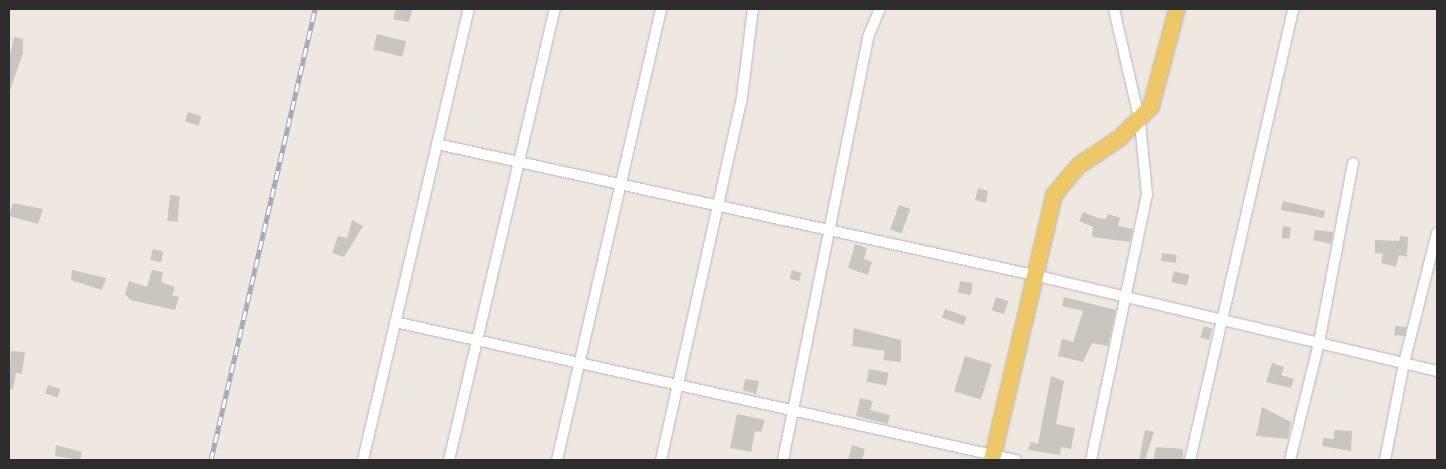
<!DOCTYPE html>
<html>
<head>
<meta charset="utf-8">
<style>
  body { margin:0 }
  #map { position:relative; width:1446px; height:469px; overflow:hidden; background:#eee8e1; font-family:"Noto Sans",sans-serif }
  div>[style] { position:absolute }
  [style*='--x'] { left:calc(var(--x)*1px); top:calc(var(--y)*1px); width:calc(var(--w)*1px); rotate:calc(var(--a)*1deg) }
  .building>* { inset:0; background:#cac6bf; transform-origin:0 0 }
  .roads { filter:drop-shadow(0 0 1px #b4b7c0) drop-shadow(0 0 1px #b4b7c0) }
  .minor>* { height:10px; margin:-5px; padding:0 5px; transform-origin:5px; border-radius:5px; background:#fff }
  .primary>* { height:16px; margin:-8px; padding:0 8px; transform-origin:8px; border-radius:8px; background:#eec866 }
  .rail>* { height:5px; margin-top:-2.5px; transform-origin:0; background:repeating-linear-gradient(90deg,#fff 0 9px,#a3a7b7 0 18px); box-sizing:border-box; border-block:1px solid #a3a7b7 }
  span { translate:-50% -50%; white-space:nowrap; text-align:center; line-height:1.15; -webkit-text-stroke:5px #fff; paint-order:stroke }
  .frame { position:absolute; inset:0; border:10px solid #2d2d2d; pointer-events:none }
</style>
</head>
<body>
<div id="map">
  <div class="building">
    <div style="clip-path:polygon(396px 9px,412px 10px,409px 22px,393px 19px)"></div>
    <div style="left:377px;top:34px;width:30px;height:16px;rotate:14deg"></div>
    <div style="clip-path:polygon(14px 37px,23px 39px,23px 53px,10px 90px,9px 60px)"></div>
    <div style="left:188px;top:112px;width:14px;height:10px;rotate:17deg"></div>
    <div style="clip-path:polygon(978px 188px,988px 191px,986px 203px,975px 200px)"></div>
    <div style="left:170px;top:195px;width:10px;height:26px;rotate:6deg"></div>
    <div style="clip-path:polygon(1283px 201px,1325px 211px,1324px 218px,1281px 210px)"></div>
    <div style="clip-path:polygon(13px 203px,43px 209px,38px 224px,9px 216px)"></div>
    <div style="left:899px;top:205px;width:12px;height:26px;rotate:20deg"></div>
    <div style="clip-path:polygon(1083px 212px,1098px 218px,1106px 219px,1108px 214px,1120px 218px,1118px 226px,1133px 229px,1130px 242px,1092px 237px,1093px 227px,1079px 221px)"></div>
    <div style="clip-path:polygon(352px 220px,363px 226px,344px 257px,332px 253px,338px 236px,347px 238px)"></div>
    <div style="left:1283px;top:226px;width:8px;height:12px;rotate:7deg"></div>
    <div style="clip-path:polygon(1315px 230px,1333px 232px,1331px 244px,1313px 240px)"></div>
    <div style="clip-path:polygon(1400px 236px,1408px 237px,1407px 257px,1399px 255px,1396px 267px,1381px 263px,1383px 254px,1375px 253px,1375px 240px,1399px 241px)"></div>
    <div style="clip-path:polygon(855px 244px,867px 248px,864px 259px,872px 262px,868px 275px,848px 268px)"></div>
    <div style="left:153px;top:249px;width:11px;height:11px;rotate:15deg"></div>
    <div style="left:1162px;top:253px;width:15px;height:8px;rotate:8deg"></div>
    <div style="clip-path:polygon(72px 270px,106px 278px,102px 290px,71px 280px)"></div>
    <div style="clip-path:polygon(152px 270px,163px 272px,161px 282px,175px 287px,172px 295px,179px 297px,175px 310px,130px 300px,125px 294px,129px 281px,147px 287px)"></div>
    <div style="left:792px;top:270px;width:10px;height:9px;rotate:17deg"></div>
    <div style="left:1174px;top:271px;width:16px;height:11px;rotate:15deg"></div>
    <div style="left:960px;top:281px;width:13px;height:12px;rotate:9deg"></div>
    <div style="left:996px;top:297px;width:13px;height:14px;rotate:18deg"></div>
    <div style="clip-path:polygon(1064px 297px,1116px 310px,1108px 346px,1092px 343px,1083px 362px,1058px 356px,1062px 339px,1073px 342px,1083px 311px,1062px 306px)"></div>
    <div style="left:945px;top:309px;width:23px;height:9px;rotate:20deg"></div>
    <div style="left:1204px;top:326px;width:9px;height:12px;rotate:18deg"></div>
    <div style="left:1395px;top:326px;width:11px;height:9px;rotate:5deg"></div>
    <div style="clip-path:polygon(854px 328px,901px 340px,901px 362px,883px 360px,885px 351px,852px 346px)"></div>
    <div style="clip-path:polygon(11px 351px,25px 352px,22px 374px,16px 373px,13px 389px,9px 389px)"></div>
    <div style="left:965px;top:356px;width:28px;height:37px;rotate:17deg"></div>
    <div style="clip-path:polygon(1272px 363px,1284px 367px,1281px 375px,1294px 379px,1291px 388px,1266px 382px)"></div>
    <div style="left:869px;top:369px;width:20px;height:13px;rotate:11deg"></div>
    <div style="clip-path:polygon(1051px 376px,1064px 381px,1056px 424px,1075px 428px,1071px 449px,1061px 447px,1060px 455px,1028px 450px,1031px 442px,1038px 444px)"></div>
    <div style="clip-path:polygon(745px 379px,759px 381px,756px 394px,743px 390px)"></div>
    <div style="left:48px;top:385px;width:13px;height:9px;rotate:18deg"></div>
    <div style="clip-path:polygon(860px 398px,873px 401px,870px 410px,890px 415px,888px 424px,856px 416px)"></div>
    <div style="clip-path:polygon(1262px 407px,1291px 422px,1288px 439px,1256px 436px)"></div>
    <div style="clip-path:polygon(737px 414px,765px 420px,761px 432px,755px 431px,751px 452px,730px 448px)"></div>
    <div style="clip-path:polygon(1145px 430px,1154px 432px,1145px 460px,1139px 460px)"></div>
    <div style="clip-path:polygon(1334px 430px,1352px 431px,1351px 451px,1322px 446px,1323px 438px,1334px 439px)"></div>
    <div style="clip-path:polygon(56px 445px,82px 452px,80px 460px,55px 456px)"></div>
    <div style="clip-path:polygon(852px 445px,865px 449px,862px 460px,848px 460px)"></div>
    <div style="clip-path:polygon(1156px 447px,1183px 449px,1183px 460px,1153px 460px)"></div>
  </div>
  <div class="roads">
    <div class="minor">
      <div style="--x:437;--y:144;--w:611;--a:12.38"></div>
      <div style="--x:1034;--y:275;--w:414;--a:13.4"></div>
      <div style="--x:395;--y:322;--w:636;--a:12.53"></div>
      <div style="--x:363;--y:460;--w:463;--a:-76.8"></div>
      <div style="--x:449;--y:460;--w:463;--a:-76.8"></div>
      <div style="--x:557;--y:460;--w:463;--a:-77"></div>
      <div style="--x:661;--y:460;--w:372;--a:-77.4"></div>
      <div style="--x:742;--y:97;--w:89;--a:-82.9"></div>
      <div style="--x:783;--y:460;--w:431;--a:-78.6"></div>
      <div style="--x:868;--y:37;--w:30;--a:-67"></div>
      <div style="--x:1091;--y:460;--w:272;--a:-78.1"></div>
      <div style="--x:1147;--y:194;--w:72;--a:-95.6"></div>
      <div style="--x:1140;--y:122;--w:116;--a:-103"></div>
      <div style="--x:1190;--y:460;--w:463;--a:-77.1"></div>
      <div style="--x:1290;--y:460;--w:121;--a:-76.1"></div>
      <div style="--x:1319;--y:343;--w:183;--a:-79.3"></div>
      <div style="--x:1385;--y:460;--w:99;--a:-78.9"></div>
      <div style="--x:1404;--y:363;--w:134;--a:-75.8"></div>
    </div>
    <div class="primary">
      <div style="--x:992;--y:460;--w:272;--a:-76.8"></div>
      <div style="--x:1054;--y:195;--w:38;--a:-50"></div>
      <div style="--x:1078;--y:166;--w:50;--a:-33.7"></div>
      <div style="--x:1120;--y:138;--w:44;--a:-45"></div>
      <div style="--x:1151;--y:107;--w:101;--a:-75.1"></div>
    </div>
  </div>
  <div class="rail">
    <div style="--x:211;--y:460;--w:463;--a:-77"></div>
  </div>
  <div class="frame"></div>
</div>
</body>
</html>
